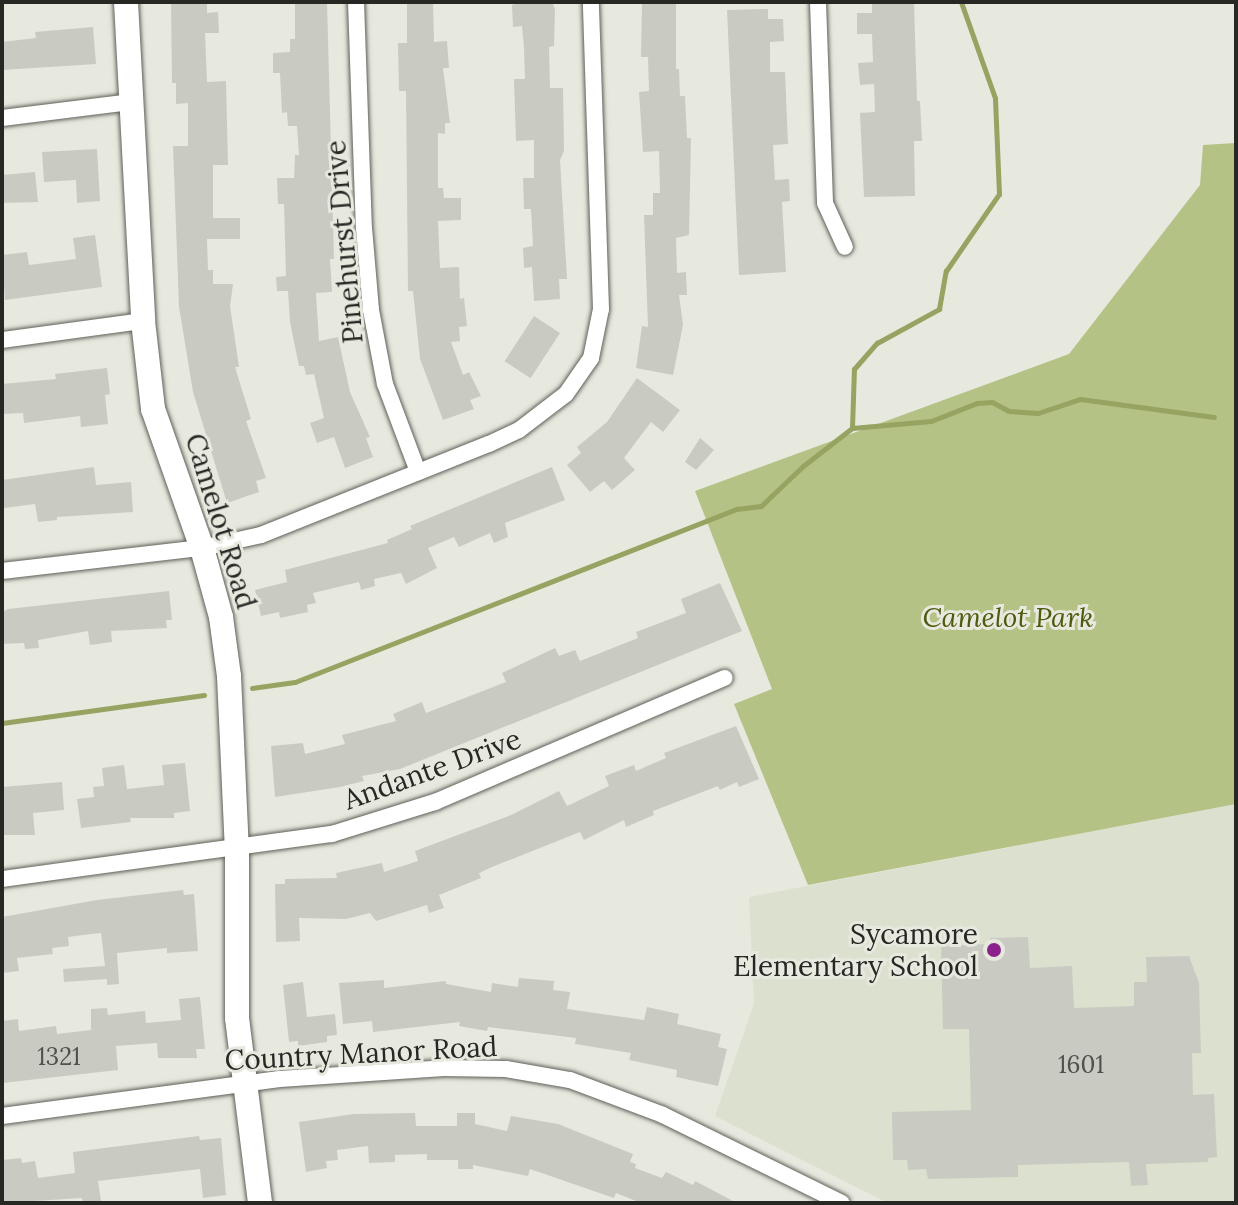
<!DOCTYPE html>
<html>
<head>
<meta charset="utf-8">
<style>
  body { margin:0 }
  #map { position:relative; width:1238px; height:1205px; overflow:hidden; background:#e7e9df; font-family:Lora,serif }
  div>[style] { position:absolute }
  [style*='--x'] { left:calc(var(--x)*1px); top:calc(var(--y)*1px); width:calc(var(--w)*1px); rotate:calc(var(--a)*1deg) }
  .built>* { inset:0; background:#dce0cf }
  .green>* { inset:0; background:#b5c286 }
  .stream>* { height:5px; margin:-2.5px; padding:0 2.5px; transform-origin:2.5px; border-radius:2.5px; background:#96a361 }
  .building>* { inset:0; background:#c9cbc2; transform-origin:0 0 }
  .roads { filter:drop-shadow(0 0 2px #5e6058) drop-shadow(0 0 2px #5e6058) }
  .street>* { height:16px; margin:-8px; padding:0 8px; transform-origin:8px; border-radius:8px; background:#fff }
  .secondary>* { height:24px; margin:-12px; padding:0 12px; transform-origin:12px; border-radius:12px; background:#fff }
  .dots>* { width:22px; height:22px; translate:-50% -50%; box-sizing:border-box; border:4px solid #e7e9df; border-radius:50% }
  span { translate:-50% -50%; white-space:nowrap; text-align:center; line-height:1.15; -webkit-text-stroke:6px #e7e9df; paint-order:stroke }
  .number-label { font-size:24px; color:#50504c }
  .number-label span { -webkit-text-stroke-width:0 }
  .street-label { font-size:28px; color:#272724 }
  .park-label { font-size:28px; color:#4f5a0e; font-style:italic }
  .poi-label { font-size:28px; color:#272724 }
  .right { translate:-100% -50%; text-align:right }
  .frame { position:absolute; inset:0; border:4px solid #272724; pointer-events:none }
</style>
</head>
<body>
<div id="map">
  <div class="built">
    <div style="clip-path:polygon(1236px 804px,1236px 1203px,888px 1203px,715px 1116px,754px 1004px,749px 897px)"></div>
  </div>
  <div class="green">
    <div style="clip-path:polygon(1236px 143px,1236px 804px,808px 885px,734px 704px,772px 689px,695px 491px,1069px 354px,1200px 185px,1203px 145px)"></div>
  </div>
  <div class="stream">
    <div style="--x:852;--y:428;--w:79;--a:-5.1"></div>
    <div style="--x:931;--y:421;--w:49;--a:-21.4"></div>
    <div style="--x:977;--y:403;--w:15;--a:-4"></div>
    <div style="--x:992;--y:402;--w:19;--a:28"></div>
    <div style="--x:1009;--y:411;--w:29;--a:4"></div>
    <div style="--x:1038;--y:413;--w:44;--a:-18.4"></div>
    <div style="--x:1080;--y:399;--w:135;--a:7.7"></div>
    <div style="--x:252;--y:688;--w:43;--a:-7.9"></div>
    <div style="--x:295;--y:682;--w:475;--a:-21.4"></div>
    <div style="--x:737;--y:509;--w:24;--a:-7"></div>
    <div style="--x:761;--y:506;--w:58;--a:-43.6"></div>
    <div style="--x:803;--y:466;--w:62;--a:-37.8"></div>
    <div style="--x:852;--y:428;--w:59;--a:-88.1"></div>
    <div style="--x:854;--y:369;--w:35;--a:-49"></div>
    <div style="--x:877;--y:343;--w:71;--a:-28.7"></div>
    <div style="--x:939;--y:309;--w:39;--a:-80"></div>
    <div style="--x:946;--y:271;--w:93;--a:-55.5"></div>
    <div style="--x:999;--y:194;--w:96;--a:-92.4"></div>
    <div style="--x:995;--y:98;--w:102;--a:-109.5"></div>
    <div style="--x:2;--y:723;--w:204;--a:-7.9"></div>
  </div>
  <div class="building">
    <div style="clip-path:polygon(171px 2px,207px 2px,207px 13px,218px 12px,219px 33px,205px 33px,207px 82px,226px 81px,228px 165px,213px 165px,213px 218px,240px 218px,240px 239px,207px 239px,208px 270px,213px 270px,213px 284px,233px 284px,230px 306px,239px 367px,235px 367px,251px 419px,246px 421px,266px 478px,256px 481px,259px 492px,227px 503px,193px 392px,179px 307px,173px 146px,188px 146px,188px 103px,176px 104px,176px 83px,172px 83px)"></div>
    <div style="clip-path:polygon(295px 2px,327px 2px,334px 259px,330px 259px,332px 292px,316px 293px,319px 341px,338px 337px,350px 392px,370px 437px,366px 438px,373px 457px,345px 468px,334px 437px,317px 443px,310px 423px,324px 418px,314px 374px,306px 375px,304px 366px,299px 366px,290px 322px,288px 291px,277px 291px,276px 277px,286px 276px,284px 204px,278px 204px,277px 178px,294px 178px,295px 155px,299px 155px,297px 126px,288px 126px,287px 112px,282px 113px,280px 73px,273px 73px,273px 53px,290px 52px,290px 39px,295px 39px)"></div>
    <div style="clip-path:polygon(407px 2px,433px 2px,434px 42px,447px 41px,449px 68px,443px 68px,450px 123px,445px 123px,445px 134px,438px 133px,438px 188px,443px 188px,444px 198px,461px 198px,461px 220px,438px 221px,440px 268px,459px 267px,460px 299px,464px 298px,467px 326px,459px 327px,460px 341px,451px 342px,463px 375px,469px 372px,481px 396px,470px 400px,474px 409px,443px 420px,420px 359px,413px 291px,408px 291px,406px 91px,399px 91px,398px 43px,407px 43px)"></div>
    <div style="clip-path:polygon(521px 2px,552px 2px,555px 9px,554px 46px,549px 47px,550px 88px,563px 88px,564px 151px,560px 160px,567px 279px,559px 279px,560px 299px,534px 301px,532px 267px,524px 268px,523px 248px,533px 246px,531px 209px,524px 209px,523px 178px,534px 178px,534px 140px,516px 141px,514px 79px,525px 79px,524px 48px,522px 26px,513px 27px,512px 5px)"></div>
    <div style="clip-path:polygon(914px 2px,917px 101px,920px 101px,922px 141px,914px 141px,915px 196px,864px 197px,860px 113px,875px 112px,874px 84px,860px 85px,858px 63px,873px 62px,872px 34px,857px 34px,857px 13px,872px 13px,872px 3px)"></div>
    <div style="clip-path:polygon(642px 4px,676px 4px,676px 69px,679px 69px,680px 96px,685px 96px,687px 138px,691px 138px,689px 235px,676px 238px,677px 273px,686px 272px,687px 295px,679px 295px,683px 325px,673px 375px,636px 368px,642px 326px,648px 327px,644px 215px,653px 215px,653px 193px,660px 193px,659px 151px,643px 152px,639px 92px,649px 91px,648px 57px,641px 57px)"></div>
    <div style="clip-path:polygon(768px 9px,768px 19px,783px 19px,784px 41px,770px 42px,770px 72px,785px 72px,788px 144px,773px 145px,775px 180px,789px 179px,790px 201px,782px 202px,786px 272px,739px 275px,727px 10px)"></div>
    <div style="clip-path:polygon(93px 27px,96px 64px,2px 70px,2px 42px,36px 38px,35px 32px)"></div>
    <div style="clip-path:polygon(97px 149px,100px 201px,77px 203px,76px 180px,44px 182px,42px 152px)"></div>
    <div style="clip-path:polygon(35px 172px,38px 202px,2px 203px,2px 175px)"></div>
    <div style="clip-path:polygon(95px 235px,102px 287px,5px 300px,2px 255px,27px 252px,29px 265px,76px 259px,73px 238px)"></div>
    <div style="left:534px;top:316px;width:31px;height:54px;rotate:33deg"></div>
    <div style="clip-path:polygon(107px 368px,110px 394px,105px 395px,108px 424px,81px 427px,80px 416px,24px 423px,23px 413px,2px 414px,2px 384px,56px 379px,55px 374px)"></div>
    <div style="clip-path:polygon(637px 378px,680px 410px,663px 432px,651px 422px,624px 458px,635px 470px,612px 490px,604px 481px,590px 492px,567px 465px,581px 453px,577px 447px,607px 422px)"></div>
    <div style="clip-path:polygon(700px 438px,714px 450px,696px 470px,685px 462px)"></div>
    <div style="clip-path:polygon(94px 467px,96px 485px,131px 482px,133px 512px,57px 517px,57px 520px,38px 522px,35px 504px,4px 508px,2px 480px)"></div>
    <div style="clip-path:polygon(552px 467px,565px 500px,505px 523px,508px 537px,494px 543px,490px 533px,459px 547px,454px 537px,428px 548px,437px 568px,406px 584px,401px 573px,374px 579px,375px 586px,361px 590px,359px 582px,313px 593px,316px 603px,307px 605px,308px 612px,280px 618px,279px 612px,261px 616px,255px 590px,287px 582px,285px 570px,388px 543px,387px 540px,412px 529px,410px 526px)"></div>
    <div style="clip-path:polygon(720px 583px,742px 631px,400px 769px,362px 776px,364px 781px,340px 787px,275px 797px,271px 746px,303px 743px,305px 754px,345px 744px,342px 735px,396px 721px,393px 714px,422px 702px,426px 713px,506px 682px,502px 673px,555px 648px,559px 656px,575px 650px,580px 661px,638px 638px,636px 632px,686px 613px,681px 599px)"></div>
    <div style="clip-path:polygon(169px 591px,172px 620px,166px 620px,167px 628px,111px 631px,112px 642px,90px 645px,88px 631px,38px 640px,39px 648px,25px 649px,24px 643px,2px 644px,2px 612px,8px 609px)"></div>
    <div style="clip-path:polygon(736px 726px,759px 779px,739px 787px,737px 782px,720px 790px,718px 786px,653px 811px,654px 815px,626px 827px,624px 820px,584px 840px,580px 832px,492px 867px,479px 873px,481px 878px,439px 895px,444px 908px,429px 913px,427px 905px,376px 921px,370px 913px,346px 919px,299px 918px,300px 941px,276px 942px,275px 884px,285px 884px,285px 879px,337px 878px,336px 873px,382px 863px,384px 872px,418px 861px,415px 851px,511px 815px,559px 791px,567px 806px,609px 786px,605px 776px,634px 765px,636px 771px,666px 758px,664px 753px)"></div>
    <div style="clip-path:polygon(185px 763px,190px 811px,174px 813px,174px 818px,130px 818px,131px 822px,81px 828px,77px 799px,94px 797px,93px 787px,104px 786px,102px 768px,124px 765px,127px 789px,164px 785px,162px 765px)"></div>
    <div style="clip-path:polygon(62px 782px,64px 810px,33px 813px,35px 835px,2px 835px,2px 787px)"></div>
    <div style="clip-path:polygon(183px 890px,184px 895px,194px 894px,198px 951px,167px 953px,167px 948px,117px 953px,119px 984px,107px 985px,107px 979px,64px 982px,63px 969px,105px 966px,101px 933px,83px 935px,68px 937px,69px 946px,52px 948px,53px 954px,17px 958px,19px 971px,2px 973px,2px 917px,97px 900px)"></div>
    <div style="clip-path:polygon(1028px 937px,1030px 968px,1072px 966px,1074px 1008px,1134px 1006px,1134px 982px,1147px 982px,1146px 957px,1189px 956px,1199px 983px,1201px 1053px,1192px 1053px,1193px 1095px,1214px 1094px,1217px 1157px,1208px 1158px,1208px 1162px,1146px 1164px,1148px 1185px,1131px 1186px,1129px 1162px,1018px 1165px,1018px 1177px,928px 1179px,926px 1169px,908px 1170px,907px 1160px,893px 1160px,892px 1112px,971px 1110px,969px 1029px,943px 1029px,941px 946px,990px 944px,990px 938px)"></div>
    <div style="clip-path:polygon(519px 978px,554px 981px,553px 990px,570px 992px,567px 1009px,644px 1020px,647px 1007px,679px 1014px,677px 1024px,721px 1034px,718px 1047px,727px 1049px,718px 1086px,676px 1077px,677px 1070px,629px 1060px,631px 1053px,575px 1044px,576px 1038px,488px 1027px,487px 1031px,459px 1026px,460px 1022px,373px 1032px,372px 1021px,343px 1024px,339px 983px,384px 980px,384px 988px,446px 981px,446px 984px,491px 992px,492px 983px,518px 987px)"></div>
    <div style="clip-path:polygon(303px 982px,307px 1017px,335px 1014px,337px 1035px,327px 1036px,327px 1042px,298px 1046px,298px 1041px,289px 1042px,283px 985px)"></div>
    <div style="clip-path:polygon(200px 997px,205px 1049px,196px 1049px,197px 1058px,158px 1058px,157px 1043px,116px 1046px,118px 1070px,2px 1083px,2px 1021px,18px 1019px,19px 1031px,56px 1026px,57px 1034px,91px 1030px,91px 1009px,107px 1008px,108px 1015px,145px 1011px,146px 1023px,181px 1020px,179px 999px)"></div>
    <div style="clip-path:polygon(415px 1113px,416px 1126px,457px 1126px,457px 1113px,475px 1113px,475px 1124px,507px 1131px,511px 1116px,558px 1124px,633px 1154px,630px 1162px,636px 1164px,635px 1168px,662px 1178px,666px 1172px,693px 1185px,695px 1181px,737px 1203px,641px 1203px,616px 1193px,614px 1198px,530px 1169px,528px 1176px,473px 1165px,473px 1169px,458px 1169px,458px 1160px,427px 1160px,427px 1154px,395px 1155px,395px 1162px,369px 1163px,368px 1146px,337px 1150px,338px 1160px,326px 1161px,327px 1168px,306px 1172px,299px 1122px,354px 1114px)"></div>
    <div style="clip-path:polygon(199px 1136px,200px 1140px,221px 1138px,226px 1195px,203px 1198px,200px 1169px,98px 1181px,101px 1201px,83px 1203px,82px 1198px,4px 1203px,2px 1160px,21px 1158px,22px 1163px,35px 1161px,38px 1178px,75px 1173px,73px 1152px)"></div>
  </div>
  <div class="roads">
    <div class="street">
      <div style="--x:356;--y:2;--w:226;--a:88"></div>
      <div style="--x:364;--y:228;--w:82;--a:85.1"></div>
      <div style="--x:371;--y:310;--w:75;--a:79.3"></div>
      <div style="--x:385;--y:384;--w:94;--a:69.4"></div>
      <div style="--x:818;--y:2;--w:201;--a:88"></div>
      <div style="--x:825;--y:203;--w:48;--a:65.6"></div>
      <div style="--x:2;--y:118;--w:129;--a:-7.1"></div>
      <div style="--x:2;--y:340;--w:142;--a:-7.7"></div>
      <div style="--x:2;--y:571;--w:201;--a:-6.6"></div>
      <div style="--x:202;--y:548;--w:60;--a:-12.4"></div>
      <div style="--x:261;--y:535;--w:245;--a:-21.8"></div>
      <div style="--x:489;--y:444;--w:33;--a:-25"></div>
      <div style="--x:519;--y:430;--w:59;--a:-37.5"></div>
      <div style="--x:566;--y:394;--w:44;--a:-55.2"></div>
      <div style="--x:591;--y:358;--w:50;--a:-78.5"></div>
      <div style="--x:601;--y:309;--w:307;--a:-91.9"></div>
      <div style="--x:2;--y:879;--w:333;--a:-7.8"></div>
      <div style="--x:332;--y:834;--w:108;--a:-17.3"></div>
      <div style="--x:435;--y:802;--w:315;--a:-23.2"></div>
      <div style="--x:2;--y:1116;--w:280;--a:-7.6"></div>
      <div style="--x:280;--y:1079;--w:164;--a:-3.8"></div>
      <div style="--x:444;--y:1068;--w:62;--a:0.9"></div>
      <div style="--x:506;--y:1069;--w:65;--a:9.8"></div>
      <div style="--x:570;--y:1080;--w:99;--a:20.6"></div>
      <div style="--x:663;--y:1115;--w:199;--a:26.2"></div>
    </div>
    <div class="secondary">
      <div style="--x:126;--y:2;--w:319;--a:86.9"></div>
      <div style="--x:143;--y:321;--w:89;--a:83.5"></div>
      <div style="--x:153;--y:409;--w:147;--a:70.6"></div>
      <div style="--x:202;--y:548;--w:72;--a:74.6"></div>
      <div style="--x:221;--y:617;--w:60;--a:82.3"></div>
      <div style="--x:229;--y:676;--w:173;--a:87.4"></div>
      <div style="--x:237;--y:849;--w:169;--a:90"></div>
      <div style="--x:237;--y:1018;--w:186;--a:82.9"></div>
    </div>
  </div>
  <div class="dots">
    <div style="left:994px;top:950px;background:#8a238a"></div>
  </div>
  <div class="number-label">
    <span style="left:59px;top:1057px">1321</span>
    <span style="left:1081px;top:1065px">1601</span>
  </div>
  <div class="street-label">
    <span style="left:344px;top:242px;rotate:-95deg">Pinehurst Drive</span>
    <span style="left:221px;top:521px;rotate:73deg">Camelot Road</span>
    <span style="left:432px;top:769px;rotate:-20deg">Andante Drive</span>
    <span style="left:361px;top:1053px;rotate:-3deg">Country Manor Road</span>
  </div>
  <div class="park-label">
    <span style="left:1008px;top:617px">Camelot Park</span>
  </div>
  <div class="poi-label">
    <span class="right" style="left:978px;top:950px">Sycamore<br>Elementary School</span>
  </div>
  <div class="frame"></div>
</div>
</body>
</html>
